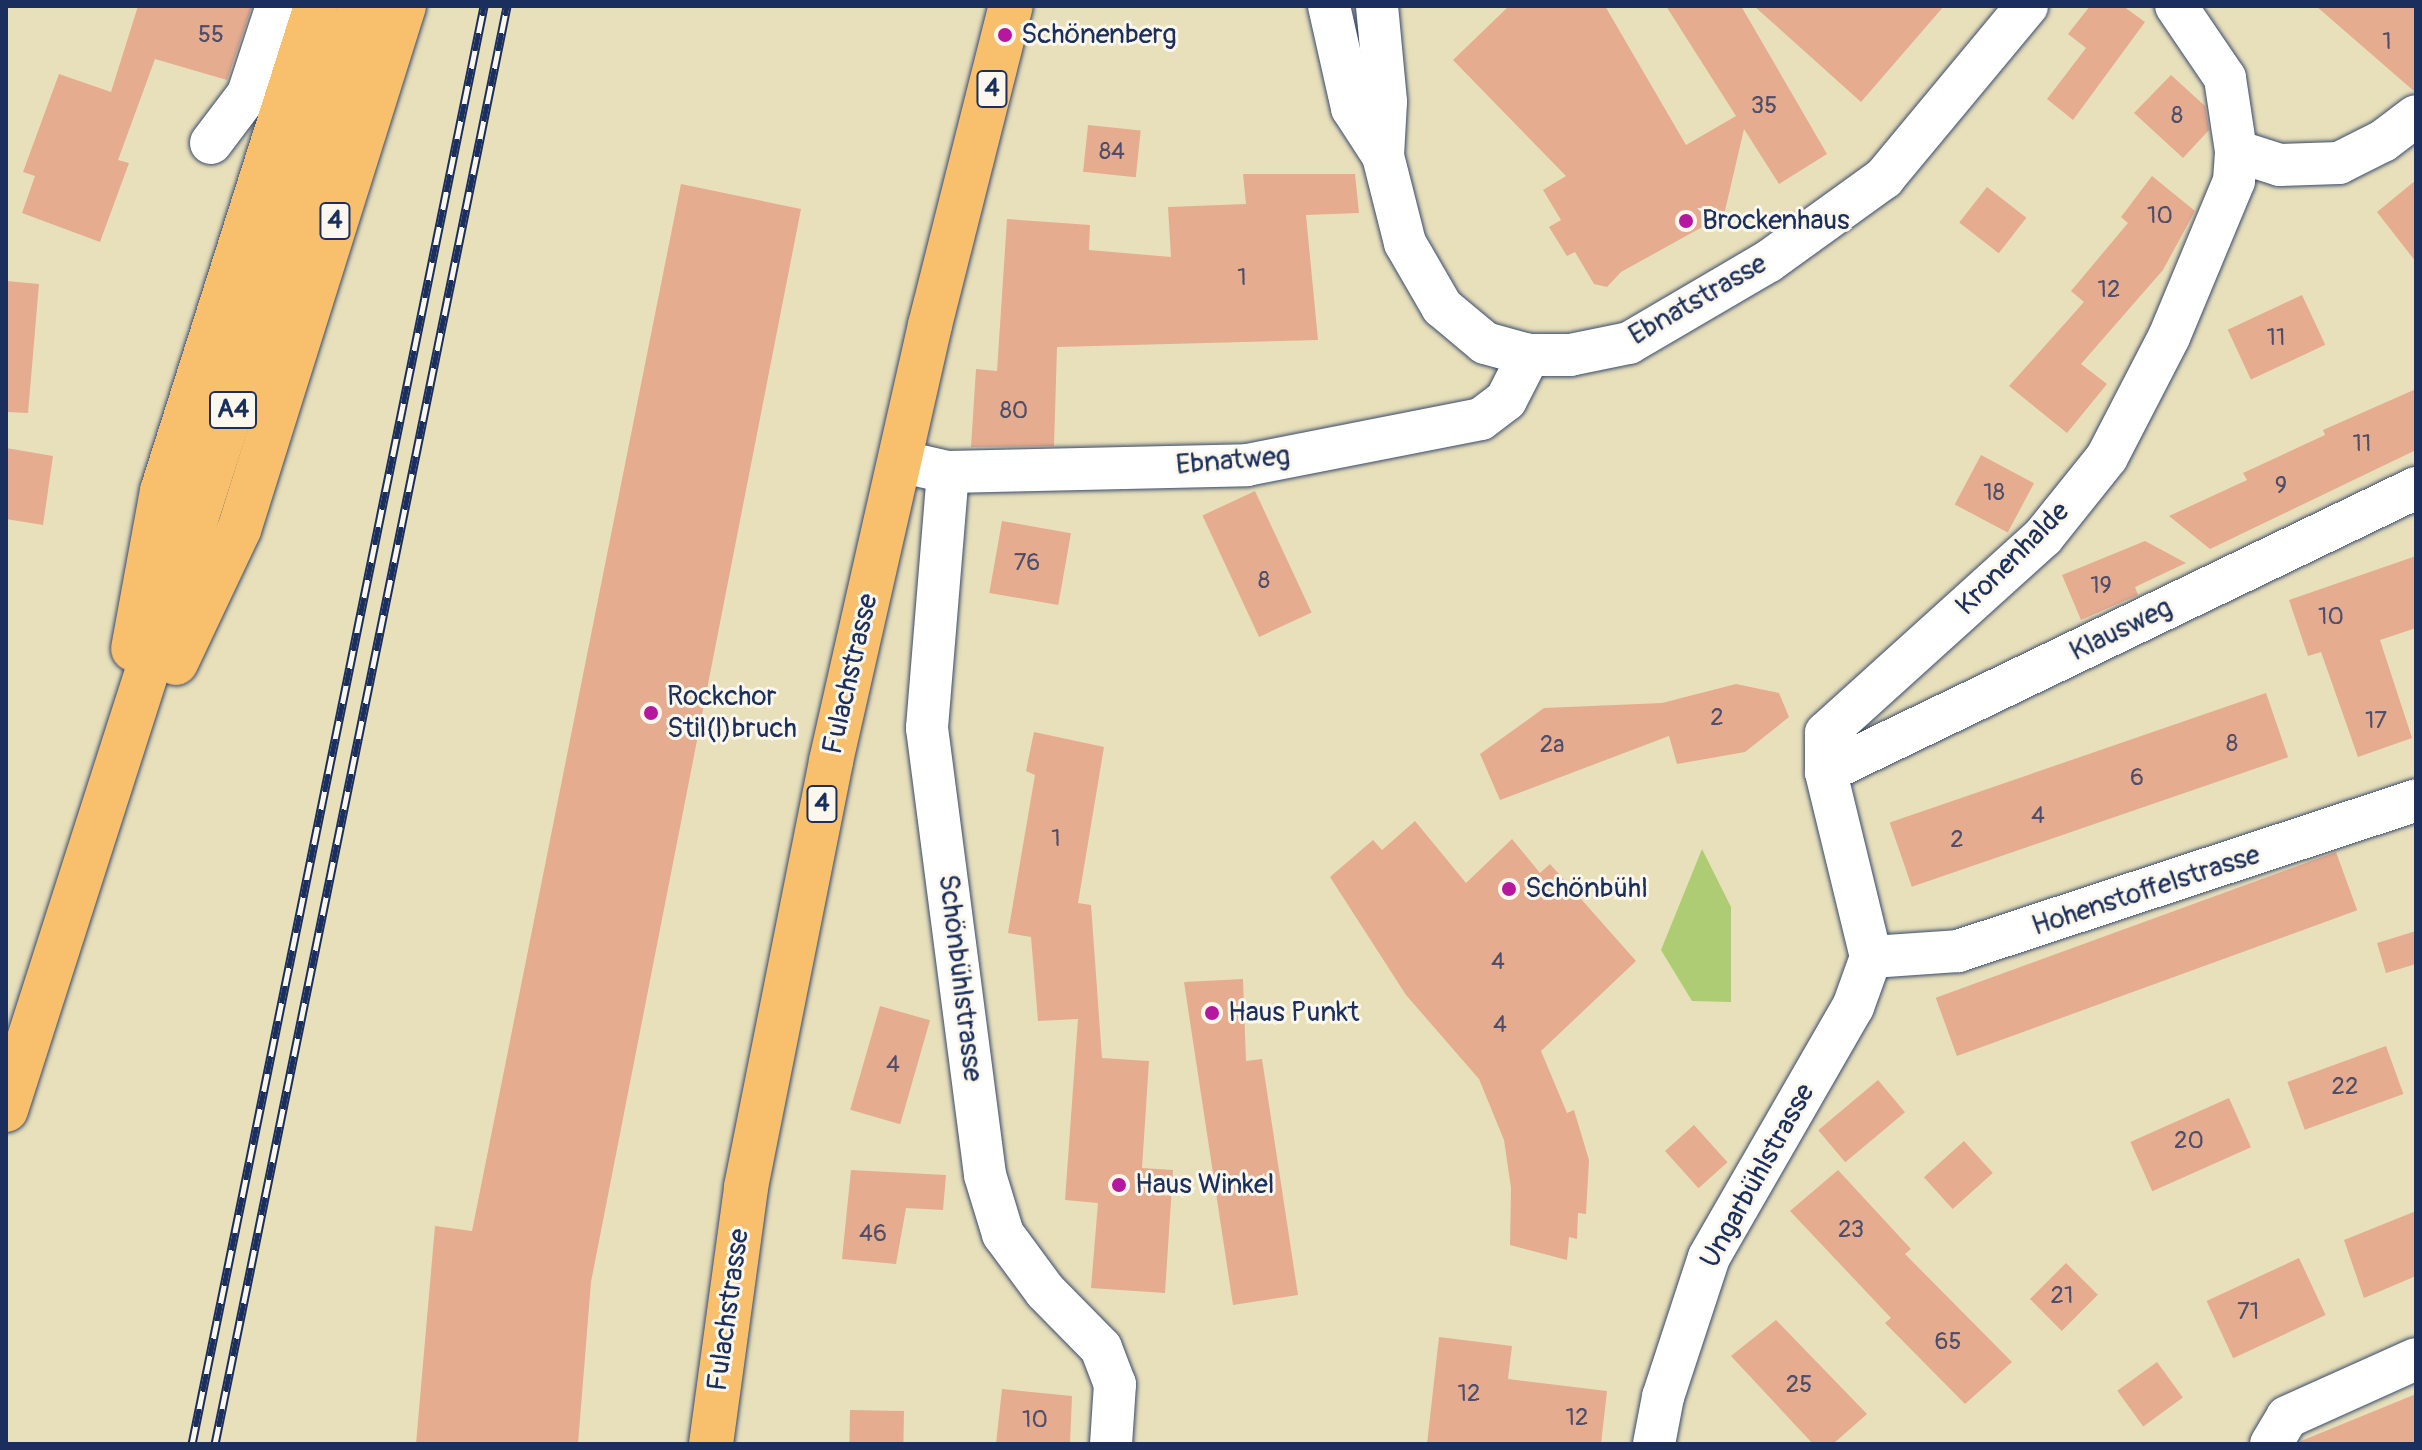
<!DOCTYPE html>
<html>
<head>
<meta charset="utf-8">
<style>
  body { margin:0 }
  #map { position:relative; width:2422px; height:1450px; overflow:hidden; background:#e8e0bb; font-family:Pangolin,sans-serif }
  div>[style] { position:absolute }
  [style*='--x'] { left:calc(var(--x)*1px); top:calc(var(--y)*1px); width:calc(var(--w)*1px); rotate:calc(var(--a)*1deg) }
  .green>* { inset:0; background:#aecc73 }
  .building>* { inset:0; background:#e5ac90; transform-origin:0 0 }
  .roads { filter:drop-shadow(0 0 2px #3a4a6c) drop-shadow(0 0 2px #3a4a6c) }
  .minor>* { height:42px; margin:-21px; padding:0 21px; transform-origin:21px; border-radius:21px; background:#fff }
  .major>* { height:44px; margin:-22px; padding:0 22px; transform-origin:22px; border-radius:22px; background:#f8bf6c }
  .highway>* { height:44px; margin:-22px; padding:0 22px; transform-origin:22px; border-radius:22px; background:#f8bf6c }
  .rail>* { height:9px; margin-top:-4.5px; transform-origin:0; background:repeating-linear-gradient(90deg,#fbf7ec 0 18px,#1b2f5e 0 36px); box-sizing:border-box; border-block:2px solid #1b2f5e }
  .dots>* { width:22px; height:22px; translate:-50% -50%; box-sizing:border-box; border:4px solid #fbf7ec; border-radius:50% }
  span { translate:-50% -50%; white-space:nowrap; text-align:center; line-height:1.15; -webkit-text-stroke:6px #fbf7ec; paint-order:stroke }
  .number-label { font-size:24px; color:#4e4e6a }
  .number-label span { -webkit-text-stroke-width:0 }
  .shield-label span { padding:2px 6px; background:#fbf7ec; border:2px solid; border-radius:6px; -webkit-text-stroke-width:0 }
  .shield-label { font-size:26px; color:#1b2f5e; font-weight:700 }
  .poi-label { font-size:28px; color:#1b2f5e }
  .left { translate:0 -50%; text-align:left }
  .street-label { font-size:28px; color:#1b2f5e }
  .frame { position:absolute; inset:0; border:8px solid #1b2f5e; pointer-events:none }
</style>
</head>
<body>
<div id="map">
  <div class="green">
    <div style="clip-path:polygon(1702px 849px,1731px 907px,1731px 1002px,1692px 1001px,1661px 950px)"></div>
  </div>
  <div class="building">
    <div style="clip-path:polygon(138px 6px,252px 6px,227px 80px,155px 59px,118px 160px,129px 163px,100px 242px,22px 213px,35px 176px,23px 172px,59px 74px,111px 92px)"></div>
    <div style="clip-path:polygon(1509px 6px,1605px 6px,1686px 145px,1736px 116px,1666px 6px,1741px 6px,1827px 154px,1779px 184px,1744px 129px,1724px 215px,1621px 272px,1607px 287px,1594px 284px,1575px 252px,1567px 256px,1549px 227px,1561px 220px,1543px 190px,1566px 176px,1453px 60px)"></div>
    <div style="clip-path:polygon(1754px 6px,1944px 6px,1861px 102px)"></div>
    <div style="clip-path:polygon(2090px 6px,2123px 6px,2145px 22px,2073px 120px,2047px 99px,2086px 48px,2068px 34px)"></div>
    <div style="clip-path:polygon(2316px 6px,2416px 6px,2416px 92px,2415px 92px)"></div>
    <div style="clip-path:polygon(2171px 75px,2205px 106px,2209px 130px,2183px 158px,2134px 113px)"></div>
    <div style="left:1088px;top:125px;width:53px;height:47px;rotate:6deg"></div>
    <div style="clip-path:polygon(1243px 174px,1355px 174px,1359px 213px,1306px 215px,1318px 340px,1057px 347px,1054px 446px,971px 447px,976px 369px,997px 371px,1007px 219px,1090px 225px,1089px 250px,1171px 257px,1168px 207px,1246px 204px)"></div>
    <div style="clip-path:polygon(2152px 176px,2195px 211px,2163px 270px,2081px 364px,2107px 384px,2067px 433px,2009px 386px,2084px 302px,2071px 291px,2128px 223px,2121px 217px)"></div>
    <div style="clip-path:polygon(2416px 180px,2416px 262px,2377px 212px)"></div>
    <div style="clip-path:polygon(681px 184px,801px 209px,591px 1282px,578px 1444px,416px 1444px,435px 1226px,472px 1231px)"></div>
    <div style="left:1987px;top:187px;width:50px;height:45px;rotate:38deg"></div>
    <div style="clip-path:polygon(6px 281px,39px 284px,28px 413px,6px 412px)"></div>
    <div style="left:2302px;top:295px;width:55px;height:82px;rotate:65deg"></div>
    <div style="clip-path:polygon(2416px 389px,2416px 450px,2210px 549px,2169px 516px,2247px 480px,2243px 473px,2325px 435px,2323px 430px)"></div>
    <div style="clip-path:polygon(6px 448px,53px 456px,43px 525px,6px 519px)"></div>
    <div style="left:1981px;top:455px;width:60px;height:56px;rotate:28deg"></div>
    <div style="left:1255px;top:491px;width:134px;height:58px;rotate:65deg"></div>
    <div style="left:1002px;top:521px;width:70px;height:73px;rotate:10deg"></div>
    <div style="clip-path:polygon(2145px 541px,2186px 563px,2135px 587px,2138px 595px,2081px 620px,2062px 575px)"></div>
    <div style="clip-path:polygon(2416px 556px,2416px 628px,2380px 640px,2412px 738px,2358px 757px,2321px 652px,2308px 656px,2289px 600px)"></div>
    <div style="clip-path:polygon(1736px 684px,1779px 693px,1789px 717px,1745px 752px,1677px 764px,1669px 736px,1500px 800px,1480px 754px,1544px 708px,1662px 703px)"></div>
    <div style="left:2266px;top:693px;width:68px;height:398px;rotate:71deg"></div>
    <div style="clip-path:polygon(1034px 732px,1104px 747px,1078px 903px,1091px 905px,1102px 1058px,1149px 1061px,1142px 1168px,1173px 1170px,1165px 1293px,1091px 1288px,1098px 1203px,1065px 1200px,1078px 1019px,1038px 1021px,1031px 937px,1008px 933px,1035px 775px,1026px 771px)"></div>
    <div style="clip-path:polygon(1415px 821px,1466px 883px,1512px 839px,1540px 873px,1550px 864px,1636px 961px,1541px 1051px,1567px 1113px,1574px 1110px,1589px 1160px,1586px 1214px,1578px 1213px,1577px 1239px,1569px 1237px,1567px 1260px,1510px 1245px,1511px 1188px,1504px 1140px,1479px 1079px,1406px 995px,1330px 877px,1373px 840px,1382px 850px)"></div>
    <div style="left:2336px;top:852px;width:62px;height:426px;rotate:70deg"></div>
    <div style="clip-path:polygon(2416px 931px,2416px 964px,2386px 973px,2377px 943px)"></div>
    <div style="clip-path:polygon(1243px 979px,1246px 1061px,1262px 1059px,1298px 1295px,1233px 1305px,1184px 982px)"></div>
    <div style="left:880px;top:1006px;width:52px;height:108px;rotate:16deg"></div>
    <div style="left:2386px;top:1046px;width:51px;height:105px;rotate:70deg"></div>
    <div style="left:1878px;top:1080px;width:42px;height:78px;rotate:50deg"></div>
    <div style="left:2229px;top:1098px;width:54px;height:108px;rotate:66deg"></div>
    <div style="left:1694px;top:1125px;width:50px;height:39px;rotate:48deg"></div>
    <div style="left:1964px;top:1141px;width:43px;height:54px;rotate:48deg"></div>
    <div style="clip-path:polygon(851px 1170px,946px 1175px,943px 1210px,906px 1208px,896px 1264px,842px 1259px)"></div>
    <div style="clip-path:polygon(1838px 1170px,1911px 1249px,1905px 1254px,2012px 1362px,1965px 1404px,1885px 1323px,1891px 1318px,1790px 1211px)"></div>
    <div style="clip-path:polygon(2416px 1211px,2416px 1276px,2364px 1298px,2344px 1240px)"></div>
    <div style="left:2299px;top:1258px;width:63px;height:102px;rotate:65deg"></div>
    <div style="left:2066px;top:1263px;width:45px;height:51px;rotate:45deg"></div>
    <div style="clip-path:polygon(1776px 1320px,1867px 1414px,1833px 1444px,1813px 1444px,1731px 1356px)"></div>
    <div style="clip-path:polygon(1439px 1337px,1512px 1346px,1508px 1379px,1607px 1391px,1601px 1444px,1427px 1444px)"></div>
    <div style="left:2157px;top:1362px;width:44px;height:49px;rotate:54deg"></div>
    <div style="clip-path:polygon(1002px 1389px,1072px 1396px,1070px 1444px,996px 1444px)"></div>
    <div style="clip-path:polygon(2416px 1394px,2416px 1444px,2299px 1444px,2301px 1441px)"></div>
    <div style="left:850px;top:1410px;width:54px;height:34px;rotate:1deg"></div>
  </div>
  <div class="roads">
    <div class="minor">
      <div style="--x:1329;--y:6;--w:105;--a:77.3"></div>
      <div style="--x:1352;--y:108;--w:57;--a:57.1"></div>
      <div style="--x:1377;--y:6;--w:96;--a:84.6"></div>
      <div style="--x:1386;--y:102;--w:54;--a:93.2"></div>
      <div style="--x:1383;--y:156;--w:90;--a:75.8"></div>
      <div style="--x:1405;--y:243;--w:74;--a:60"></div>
      <div style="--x:1442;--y:307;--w:56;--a:39.9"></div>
      <div style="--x:1485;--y:343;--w:46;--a:15.3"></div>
      <div style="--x:1529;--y:355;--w:41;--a:0"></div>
      <div style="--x:1570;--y:355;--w:60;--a:-11.5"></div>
      <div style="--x:1629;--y:343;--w:162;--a:-30.4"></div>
      <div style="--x:1769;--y:261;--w:142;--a:-35.8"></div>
      <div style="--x:1884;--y:178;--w:224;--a:-50.3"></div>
      <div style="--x:211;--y:143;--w:61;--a:-52.9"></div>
      <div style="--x:248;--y:94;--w:93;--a:-71.8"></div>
      <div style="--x:2236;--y:151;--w:46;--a:17.7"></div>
      <div style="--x:2280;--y:165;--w:59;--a:-1.9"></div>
      <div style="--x:2339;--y:163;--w:49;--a:-26.6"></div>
      <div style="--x:2383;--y:141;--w:41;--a:-37.1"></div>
      <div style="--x:921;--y:466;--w:28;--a:13"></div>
      <div style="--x:948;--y:472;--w:299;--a:-1.3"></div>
      <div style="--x:1247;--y:465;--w:238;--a:-11.1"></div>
      <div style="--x:1481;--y:419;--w:31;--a:-37"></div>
      <div style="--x:1506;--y:400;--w:51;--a:-62.9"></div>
      <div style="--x:948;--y:472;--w:257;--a:94.7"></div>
      <div style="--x:927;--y:728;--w:451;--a:82.6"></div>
      <div style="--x:985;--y:1175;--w:62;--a:73"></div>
      <div style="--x:1003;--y:1234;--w:71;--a:53.6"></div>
      <div style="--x:1045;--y:1291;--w:80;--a:45.5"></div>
      <div style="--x:1101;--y:1348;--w:39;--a:69"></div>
      <div style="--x:1115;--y:1384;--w:60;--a:93.8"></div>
      <div style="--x:1826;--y:772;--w:655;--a:-25.7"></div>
      <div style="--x:1871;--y:957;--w:87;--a:-3.9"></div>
      <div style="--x:1958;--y:951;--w:482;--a:-18.2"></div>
      <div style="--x:1654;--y:1444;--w:48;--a:-79.2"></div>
      <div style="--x:1663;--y:1397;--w:147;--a:-71.8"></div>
      <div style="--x:1709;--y:1257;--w:289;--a:-60.1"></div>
      <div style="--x:1853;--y:1007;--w:53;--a:-70.2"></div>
      <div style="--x:1871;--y:957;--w:190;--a:-103.7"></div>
      <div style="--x:1826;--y:772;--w:39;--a:-90"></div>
      <div style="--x:1826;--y:733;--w:292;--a:-42.1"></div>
      <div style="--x:2043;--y:537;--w:102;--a:-51.3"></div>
      <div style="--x:2107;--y:457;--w:135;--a:-62.7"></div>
      <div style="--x:2169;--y:337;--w:169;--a:-67.4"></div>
      <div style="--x:2234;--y:181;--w:30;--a:-86"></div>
      <div style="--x:2236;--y:151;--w:74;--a:-98.6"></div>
      <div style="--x:2225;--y:78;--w:87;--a:-124.2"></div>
      <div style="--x:2271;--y:1444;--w:31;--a:-59"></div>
      <div style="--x:2287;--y:1417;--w:141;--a:-24.2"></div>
    </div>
    <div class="major">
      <div style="--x:711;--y:1444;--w:259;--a:-82.2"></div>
      <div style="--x:746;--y:1187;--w:434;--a:-78.7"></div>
      <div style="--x:831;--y:761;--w:447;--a:-77.2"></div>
      <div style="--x:930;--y:325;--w:329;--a:-75.8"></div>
    </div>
    <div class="highway">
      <div style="--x:133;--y:649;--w:161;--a:-79.6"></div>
      <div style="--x:162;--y:491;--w:509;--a:-72.38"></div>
      <div style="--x:176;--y:663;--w:147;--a:-64.7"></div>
      <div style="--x:239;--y:530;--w:549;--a:-72.52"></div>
      <div style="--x:6;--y:1110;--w:1160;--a:-72.17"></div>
    </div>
  </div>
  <div class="rail">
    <div style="--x:192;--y:1444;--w:1467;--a:-78.52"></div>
    <div style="--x:215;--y:1444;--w:1467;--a:-78.52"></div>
  </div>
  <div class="dots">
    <div style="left:1005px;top:35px;background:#b5179e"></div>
    <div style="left:1686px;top:221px;background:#b5179e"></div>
    <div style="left:651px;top:713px;background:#b5179e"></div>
    <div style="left:1509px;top:889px;background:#b5179e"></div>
    <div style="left:1212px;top:1013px;background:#b5179e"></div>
    <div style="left:1119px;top:1185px;background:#b5179e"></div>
  </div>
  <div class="number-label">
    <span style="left:211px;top:35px">55</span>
    <span style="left:2387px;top:42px">1</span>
    <span style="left:1764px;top:106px">35</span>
    <span style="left:2177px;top:116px">8</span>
    <span style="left:1112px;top:152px">84</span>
    <span style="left:2160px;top:216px">10</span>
    <span style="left:1242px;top:278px">1</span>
    <span style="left:2109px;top:290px">12</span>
    <span style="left:2276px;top:338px">11</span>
    <span style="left:1014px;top:411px">80</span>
    <span style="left:2362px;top:444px">11</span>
    <span style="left:2281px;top:486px">9</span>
    <span style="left:1994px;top:493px">18</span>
    <span style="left:1027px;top:563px">76</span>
    <span style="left:1264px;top:581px">8</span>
    <span style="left:2101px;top:586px">19</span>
    <span style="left:2331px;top:617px">10</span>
    <span style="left:1717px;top:718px">2</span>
    <span style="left:2376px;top:721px">17</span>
    <span style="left:2232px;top:744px">8</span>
    <span style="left:1552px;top:745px">2a</span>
    <span style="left:2137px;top:778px">6</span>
    <span style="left:2038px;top:816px">4</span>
    <span style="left:1056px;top:839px">1</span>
    <span style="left:1957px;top:840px">2</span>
    <span style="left:1498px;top:962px">4</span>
    <span style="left:1500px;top:1025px">4</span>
    <span style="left:893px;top:1065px">4</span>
    <span style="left:2345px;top:1087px">22</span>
    <span style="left:2189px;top:1141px">20</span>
    <span style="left:1851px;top:1230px">23</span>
    <span style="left:873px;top:1234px">46</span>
    <span style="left:2062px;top:1296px">21</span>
    <span style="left:2248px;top:1312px">71</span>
    <span style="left:1948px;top:1342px">65</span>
    <span style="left:1799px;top:1385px">25</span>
    <span style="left:1469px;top:1394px">12</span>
    <span style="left:1577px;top:1418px">12</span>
    <span style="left:1035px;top:1420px">10</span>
  </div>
  <div class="shield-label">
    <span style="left:992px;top:89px">4</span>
    <span style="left:335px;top:221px">4</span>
    <span style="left:233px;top:410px">A4</span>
    <span style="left:822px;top:804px">4</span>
  </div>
  <div class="poi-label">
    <span class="left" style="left:1021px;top:35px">Schönenberg</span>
    <span class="left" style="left:1702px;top:221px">Brockenhaus</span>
    <span class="left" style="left:667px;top:713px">Rockchor<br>Stil(l)bruch</span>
    <span class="left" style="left:1525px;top:889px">Schönbühl</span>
    <span class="left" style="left:1228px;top:1013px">Haus Punkt</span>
    <span class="left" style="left:1135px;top:1185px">Haus Winkel</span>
  </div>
  <div class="street-label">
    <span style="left:1698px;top:300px;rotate:-30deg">Ebnatstrasse</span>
    <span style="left:1233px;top:461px;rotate:-5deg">Ebnatweg</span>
    <span style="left:2013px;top:559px;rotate:-45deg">Kronenhalde</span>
    <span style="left:2121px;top:630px;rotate:-26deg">Klausweg</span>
    <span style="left:851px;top:674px;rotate:-77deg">Fulachstrasse</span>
    <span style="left:2146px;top:891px;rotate:-18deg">Hohenstoffelstrasse</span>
    <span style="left:960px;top:978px;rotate:83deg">Schönbühlstrasse</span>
    <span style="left:1758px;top:1176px;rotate:-61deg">Ungarbühlstrasse</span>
    <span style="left:729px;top:1310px;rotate:-82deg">Fulachstrasse</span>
  </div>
  <div class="frame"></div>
</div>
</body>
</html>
